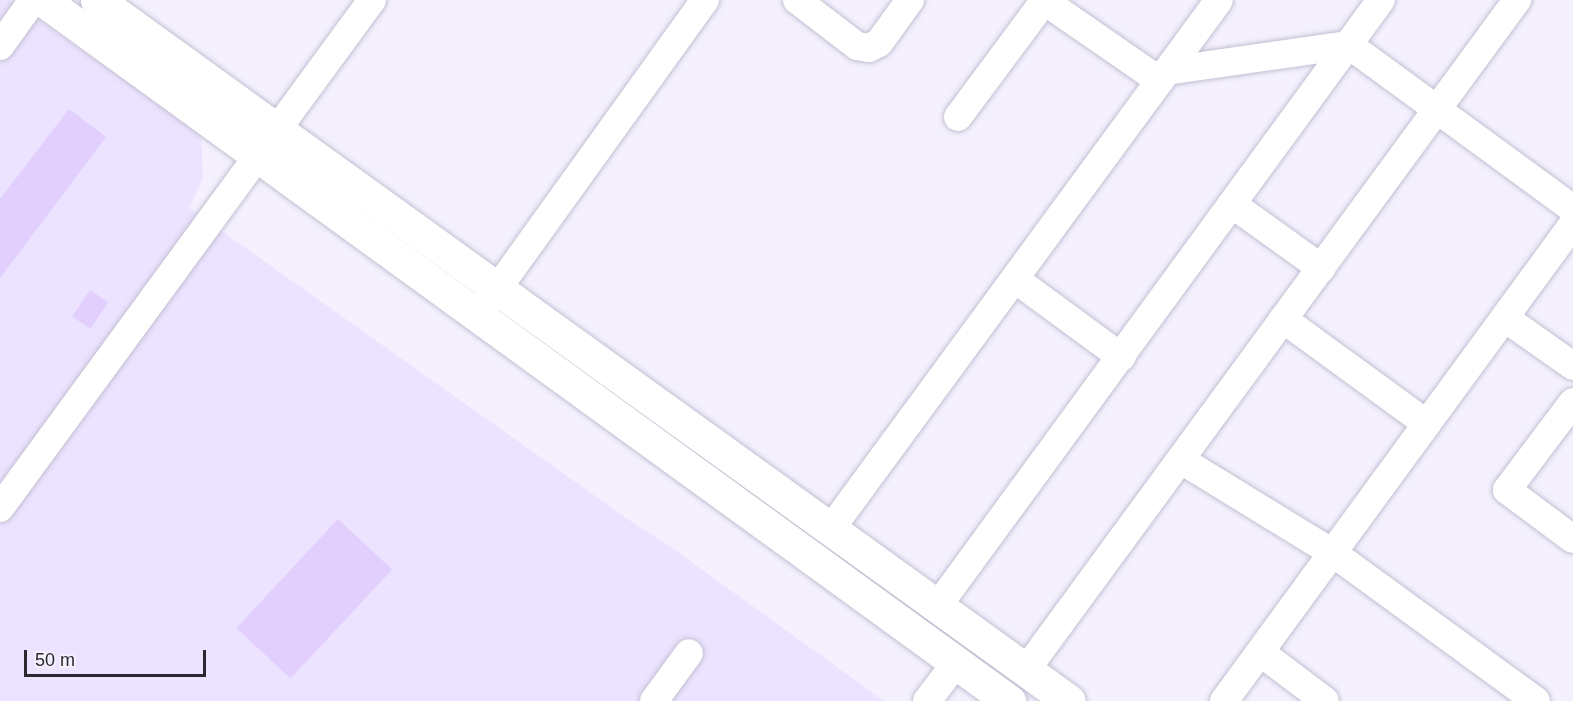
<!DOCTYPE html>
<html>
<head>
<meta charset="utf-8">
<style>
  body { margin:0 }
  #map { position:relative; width:1573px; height:701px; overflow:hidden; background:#f4f0fd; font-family:Helvetica,sans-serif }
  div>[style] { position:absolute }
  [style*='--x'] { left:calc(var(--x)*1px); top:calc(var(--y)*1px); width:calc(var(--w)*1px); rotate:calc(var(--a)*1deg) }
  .built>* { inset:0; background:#ebe3ff }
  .building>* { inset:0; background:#e2cffd; transform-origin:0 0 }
  .roads { filter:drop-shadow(0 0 2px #c4bfd2) drop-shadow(0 0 2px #c4bfd2) }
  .minor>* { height:28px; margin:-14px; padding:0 14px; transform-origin:14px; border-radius:14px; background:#fff }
  .major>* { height:33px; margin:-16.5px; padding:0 16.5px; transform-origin:16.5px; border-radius:16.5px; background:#fff }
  span { translate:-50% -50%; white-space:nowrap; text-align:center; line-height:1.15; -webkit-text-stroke:6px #f4f0fd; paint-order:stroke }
  .scale { position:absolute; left:24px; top:650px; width:182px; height:27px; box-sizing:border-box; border:3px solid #2a282f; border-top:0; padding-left:8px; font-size:18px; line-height:21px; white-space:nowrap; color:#2a282f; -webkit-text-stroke:4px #f4f0fd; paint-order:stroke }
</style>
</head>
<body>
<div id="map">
  <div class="built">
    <div style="clip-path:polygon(0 0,11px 0,201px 135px,203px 178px,189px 208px,636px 525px,665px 543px,884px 701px,0 701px)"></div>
  </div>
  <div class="building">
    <div style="clip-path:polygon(69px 109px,106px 137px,0 278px,0 199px)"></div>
    <div style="left:90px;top:290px;width:22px;height:32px;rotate:34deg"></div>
    <div style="left:338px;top:519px;width:74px;height:149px;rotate:43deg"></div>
  </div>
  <div class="roads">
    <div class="minor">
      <div style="--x:797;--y:0;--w:76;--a:37.5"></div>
      <div style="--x:857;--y:46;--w:12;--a:9"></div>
      <div style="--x:869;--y:48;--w:11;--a:-27"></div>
      <div style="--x:879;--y:43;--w:53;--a:-54.2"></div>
      <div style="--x:1043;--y:0;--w:142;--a:34.7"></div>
      <div style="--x:0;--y:46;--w:57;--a:-54.3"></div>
      <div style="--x:1166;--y:71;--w:185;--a:-8.1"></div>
      <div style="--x:1349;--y:45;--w:278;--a:36.2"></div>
      <div style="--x:958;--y:117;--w:146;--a:-53.4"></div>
      <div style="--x:1232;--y:204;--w:110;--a:35.7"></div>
      <div style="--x:1015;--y:279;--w:132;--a:36.3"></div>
      <div style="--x:485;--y:306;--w:377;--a:-54.3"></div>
      <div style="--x:1505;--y:318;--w:83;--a:35.2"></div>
      <div style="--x:1283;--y:319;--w:178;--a:36.1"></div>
      <div style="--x:1573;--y:402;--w:110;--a:126.9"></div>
      <div style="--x:1507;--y:490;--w:82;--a:36.6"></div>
      <div style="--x:1181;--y:460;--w:178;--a:31.5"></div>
      <div style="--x:1333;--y:553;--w:251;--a:36.1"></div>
      <div style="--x:0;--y:508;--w:630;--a:-53.79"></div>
      <div style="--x:830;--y:530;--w:657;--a:-53.72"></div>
      <div style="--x:937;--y:607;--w:752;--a:-53.82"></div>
      <div style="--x:1260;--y:652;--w:81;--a:37"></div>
      <div style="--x:1026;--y:670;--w:831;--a:-53.76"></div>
      <div style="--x:654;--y:701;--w:59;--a:-53.9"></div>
      <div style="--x:927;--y:701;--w:48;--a:-52.7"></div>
      <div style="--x:1224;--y:701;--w:591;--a:-53.81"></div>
    </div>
    <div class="major">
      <div style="--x:43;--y:0;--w:1194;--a:35.97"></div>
      <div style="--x:97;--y:0;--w:1198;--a:35.8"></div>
    </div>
  </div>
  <div class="scale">50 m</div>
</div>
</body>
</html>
